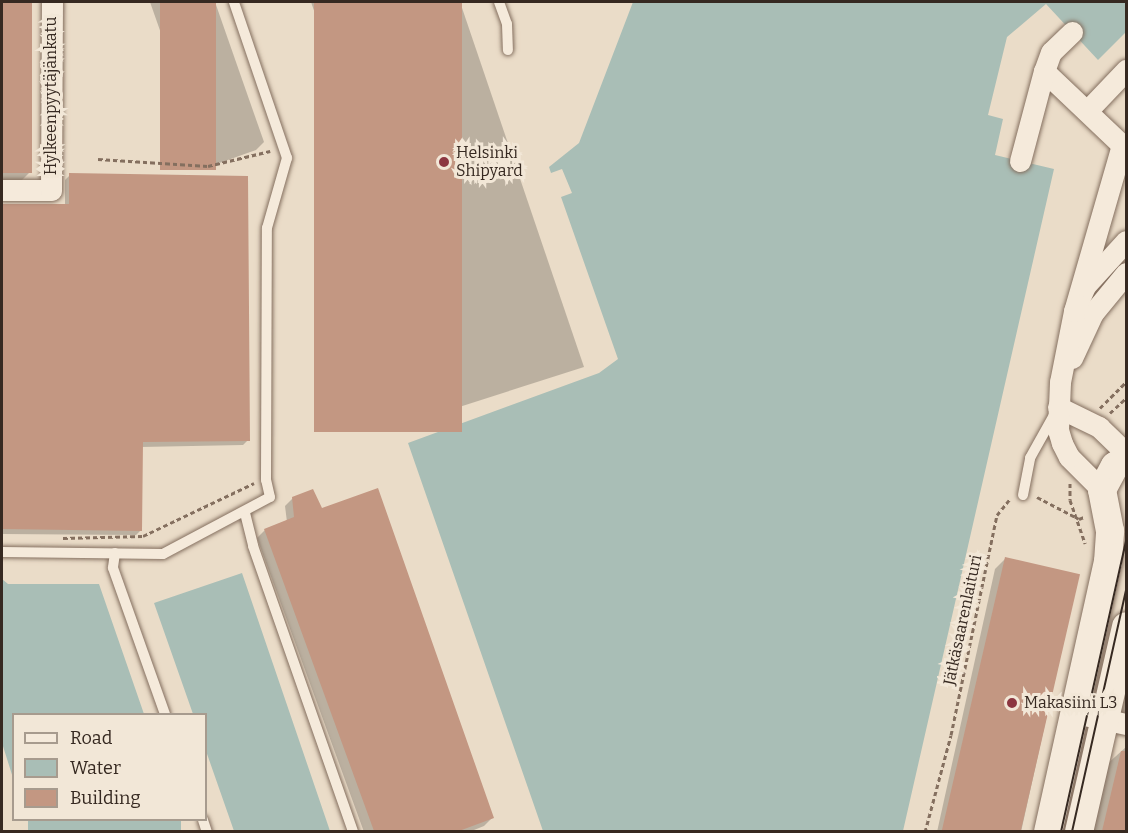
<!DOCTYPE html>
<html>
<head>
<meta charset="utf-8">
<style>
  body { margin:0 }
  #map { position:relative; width:1128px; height:833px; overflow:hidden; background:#eadcc8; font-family:Bitter,serif }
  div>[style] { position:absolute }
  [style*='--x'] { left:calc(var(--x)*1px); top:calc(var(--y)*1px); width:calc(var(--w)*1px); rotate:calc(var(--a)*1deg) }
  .water>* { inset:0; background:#a9beb6; transform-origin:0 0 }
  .shadow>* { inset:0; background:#0003 }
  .building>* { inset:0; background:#c39782; transform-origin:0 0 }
  .path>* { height:3px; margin-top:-1.5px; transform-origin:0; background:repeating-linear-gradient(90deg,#846f5f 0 4.5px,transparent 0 7.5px) }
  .roads { filter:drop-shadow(0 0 2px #846f5f) drop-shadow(0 0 2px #846f5f) }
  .service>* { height:10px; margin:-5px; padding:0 5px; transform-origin:5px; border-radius:5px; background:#f5eadb }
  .minor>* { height:21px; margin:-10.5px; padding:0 10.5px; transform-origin:10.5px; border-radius:10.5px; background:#f5eadb }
  .secondary>* { height:28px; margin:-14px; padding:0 14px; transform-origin:14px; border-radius:14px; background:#f5eadb }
  .tram>* { height:1.5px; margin:-0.75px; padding:0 0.75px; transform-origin:0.75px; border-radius:0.75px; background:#362921 }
  .dots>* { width:16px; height:16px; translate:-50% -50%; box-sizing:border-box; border:3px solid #f2e7d7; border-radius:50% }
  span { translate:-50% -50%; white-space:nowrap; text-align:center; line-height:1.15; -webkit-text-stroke:6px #f2e7d7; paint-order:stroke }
  .street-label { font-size:16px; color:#362921 }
  .poi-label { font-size:16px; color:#362921 }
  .left { translate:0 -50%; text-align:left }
  .frame { position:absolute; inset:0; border:3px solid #362921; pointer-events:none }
  .legend { position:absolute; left:12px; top:713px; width:195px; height:108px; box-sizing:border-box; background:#f2e7d7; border:2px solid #a79b8e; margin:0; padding:8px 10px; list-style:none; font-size:18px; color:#362921 }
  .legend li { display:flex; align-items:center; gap:12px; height:30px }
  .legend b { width:30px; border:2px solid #a79b8e }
</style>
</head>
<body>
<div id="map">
  <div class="water">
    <div style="clip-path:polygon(633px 2px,1126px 2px,1126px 32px,1098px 60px,1046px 4px,1007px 37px,988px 115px,1003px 119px,995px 155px,1054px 169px,903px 831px,543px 831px,408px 443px,599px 373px,618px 359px,561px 197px,572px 193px,562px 169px,551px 173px,549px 167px,579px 143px)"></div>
    <div style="clip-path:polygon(242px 573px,330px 831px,234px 831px,206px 751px,206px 714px,193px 714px,154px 603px)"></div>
    <div style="clip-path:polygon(2px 579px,8px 584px,99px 584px,144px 714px,14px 714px,13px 778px,2px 743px)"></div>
    <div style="left:28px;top:820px;width:153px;height:11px"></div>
  </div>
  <div class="shadow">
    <div style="clip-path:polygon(2px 2px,31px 2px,30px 172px,22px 180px,2px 180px)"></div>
    <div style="clip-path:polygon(150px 2px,215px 2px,264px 142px,256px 150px,208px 167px)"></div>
    <div style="clip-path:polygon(311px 2px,460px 2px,584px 367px,453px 409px)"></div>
    <div style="clip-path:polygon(70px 175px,248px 440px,243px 445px,141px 447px,141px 530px,136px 535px,2px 534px,2px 206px,65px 206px,65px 180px)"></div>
    <div style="clip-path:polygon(293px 498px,492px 818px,484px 826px,469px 832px,364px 832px,257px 538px,265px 530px,287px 522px,285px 506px)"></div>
    <div style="clip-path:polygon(1005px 559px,1078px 575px,1021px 832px,937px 832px,995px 569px)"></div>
    <div style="clip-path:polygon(1126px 680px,1126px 726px,1112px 723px)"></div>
    <div style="clip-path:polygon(1126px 747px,1126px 832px,1089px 832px,1105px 766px)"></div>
  </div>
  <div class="building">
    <div style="left:2px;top:2px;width:30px;height:171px"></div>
    <div style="left:160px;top:2px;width:56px;height:168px"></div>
    <div style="left:314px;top:2px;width:148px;height:430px"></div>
    <div style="clip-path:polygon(69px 173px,248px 176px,250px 441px,143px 442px,142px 531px,2px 529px,2px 204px,69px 204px)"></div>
    <div style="clip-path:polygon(378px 488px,494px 818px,459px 831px,374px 831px,264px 529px,294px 517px,292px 497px,313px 489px,322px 508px)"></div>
    <div style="left:1005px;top:557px;width:77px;height:281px;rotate:13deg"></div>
    <div style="clip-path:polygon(1121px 751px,1126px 751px,1126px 831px,1102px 831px)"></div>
  </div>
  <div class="path">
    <div style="--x:98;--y:159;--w:110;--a:3.6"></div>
    <div style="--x:208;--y:166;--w:64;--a:-13.6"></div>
    <div style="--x:1100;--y:408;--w:37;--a:-45"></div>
    <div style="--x:1110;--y:413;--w:22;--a:-43"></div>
    <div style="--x:1070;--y:483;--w:17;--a:90"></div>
    <div style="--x:1070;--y:500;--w:46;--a:70.8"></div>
    <div style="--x:1037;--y:497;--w:47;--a:27.6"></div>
    <div style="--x:1079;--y:519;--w:5;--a:-22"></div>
    <div style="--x:63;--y:538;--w:80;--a:-1.4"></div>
    <div style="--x:143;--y:536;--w:123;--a:-25.5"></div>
    <div style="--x:925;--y:832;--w:100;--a:-75"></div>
    <div style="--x:951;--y:735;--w:225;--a:-78.2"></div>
    <div style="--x:997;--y:515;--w:21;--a:-51"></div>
  </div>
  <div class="roads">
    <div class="service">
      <div style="--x:499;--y:2;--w:23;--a:70"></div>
      <div style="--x:507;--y:24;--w:26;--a:88"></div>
      <div style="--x:1023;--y:495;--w:38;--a:-79"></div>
      <div style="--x:1030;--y:458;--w:49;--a:-60.8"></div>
      <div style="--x:245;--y:513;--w:34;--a:76"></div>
      <div style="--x:253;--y:546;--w:303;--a:70.7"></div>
      <div style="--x:2;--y:552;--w:161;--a:0.7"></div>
      <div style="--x:163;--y:554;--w:121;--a:-28"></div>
      <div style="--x:270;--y:497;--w:17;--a:-103"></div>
      <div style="--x:266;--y:480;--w:252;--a:-89.8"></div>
      <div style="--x:267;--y:228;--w:73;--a:-74.1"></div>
      <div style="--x:287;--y:158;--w:165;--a:-108.8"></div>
      <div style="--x:115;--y:553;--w:15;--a:98"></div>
      <div style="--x:113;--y:568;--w:155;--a:70.4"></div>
      <div style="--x:203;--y:820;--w:13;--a:72"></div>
    </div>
    <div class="minor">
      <div style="--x:1072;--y:32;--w:29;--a:136"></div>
      <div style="--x:1051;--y:52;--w:20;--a:110"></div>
      <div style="--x:1044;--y:71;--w:108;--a:43.5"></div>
      <div style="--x:1122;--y:145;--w:173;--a:106.1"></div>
      <div style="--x:1087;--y:111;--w:57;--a:-46.4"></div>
      <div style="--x:1020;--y:161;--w:93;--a:-75.1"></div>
      <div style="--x:2;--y:190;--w:49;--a:0"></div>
      <div style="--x:51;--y:190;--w:188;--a:-89.7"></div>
      <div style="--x:1072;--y:358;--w:50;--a:-65"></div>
      <div style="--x:1093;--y:313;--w:52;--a:-50.5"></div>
      <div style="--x:1058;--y:407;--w:46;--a:26"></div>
      <div style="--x:1099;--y:427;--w:37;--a:44"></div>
      <div style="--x:1102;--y:490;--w:47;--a:-135"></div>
      <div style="--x:1069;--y:457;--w:16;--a:-117"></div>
      <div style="--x:1062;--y:443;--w:14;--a:-107"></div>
      <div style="--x:1058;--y:430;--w:48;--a:-87.6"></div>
      <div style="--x:1060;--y:382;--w:72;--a:-78.8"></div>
      <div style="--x:1074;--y:311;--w:27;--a:-66"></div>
      <div style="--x:1085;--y:286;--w:61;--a:-47.7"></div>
      <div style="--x:1075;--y:713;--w:52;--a:12.2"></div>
    </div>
    <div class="secondary">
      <div style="--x:1048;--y:832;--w:277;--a:-77.5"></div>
      <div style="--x:1108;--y:562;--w:31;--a:-86"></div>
      <div style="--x:1110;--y:531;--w:42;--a:-101"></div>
      <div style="--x:1102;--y:490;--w:27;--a:-62"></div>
      <div style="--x:1115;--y:466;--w:14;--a:-36"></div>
      <div style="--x:1079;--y:832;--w:211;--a:-77.1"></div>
    </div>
  </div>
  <div class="tram">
    <div style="--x:1061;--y:832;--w:298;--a:-77.4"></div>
    <div style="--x:1072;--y:832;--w:247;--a:-77.4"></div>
  </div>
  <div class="dots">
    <div style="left:444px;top:162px;background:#8c3640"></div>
    <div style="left:1012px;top:703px;background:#8c3640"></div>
  </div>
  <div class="street-label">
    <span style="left:51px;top:96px;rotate:-90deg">Hylkeenpyytäjänkatu</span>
    <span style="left:963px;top:620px;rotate:-78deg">Jätkäsaarenlaituri</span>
  </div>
  <div class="poi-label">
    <span class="left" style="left:456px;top:162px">Helsinki<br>Shipyard</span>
    <span class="left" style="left:1024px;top:703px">Makasiini L3</span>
  </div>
  <div class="frame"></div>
  <ul class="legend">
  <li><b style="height:8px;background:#f5eadb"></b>Road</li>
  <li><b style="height:16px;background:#a9beb6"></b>Water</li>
  <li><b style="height:16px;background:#c39782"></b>Building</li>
  </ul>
</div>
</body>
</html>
